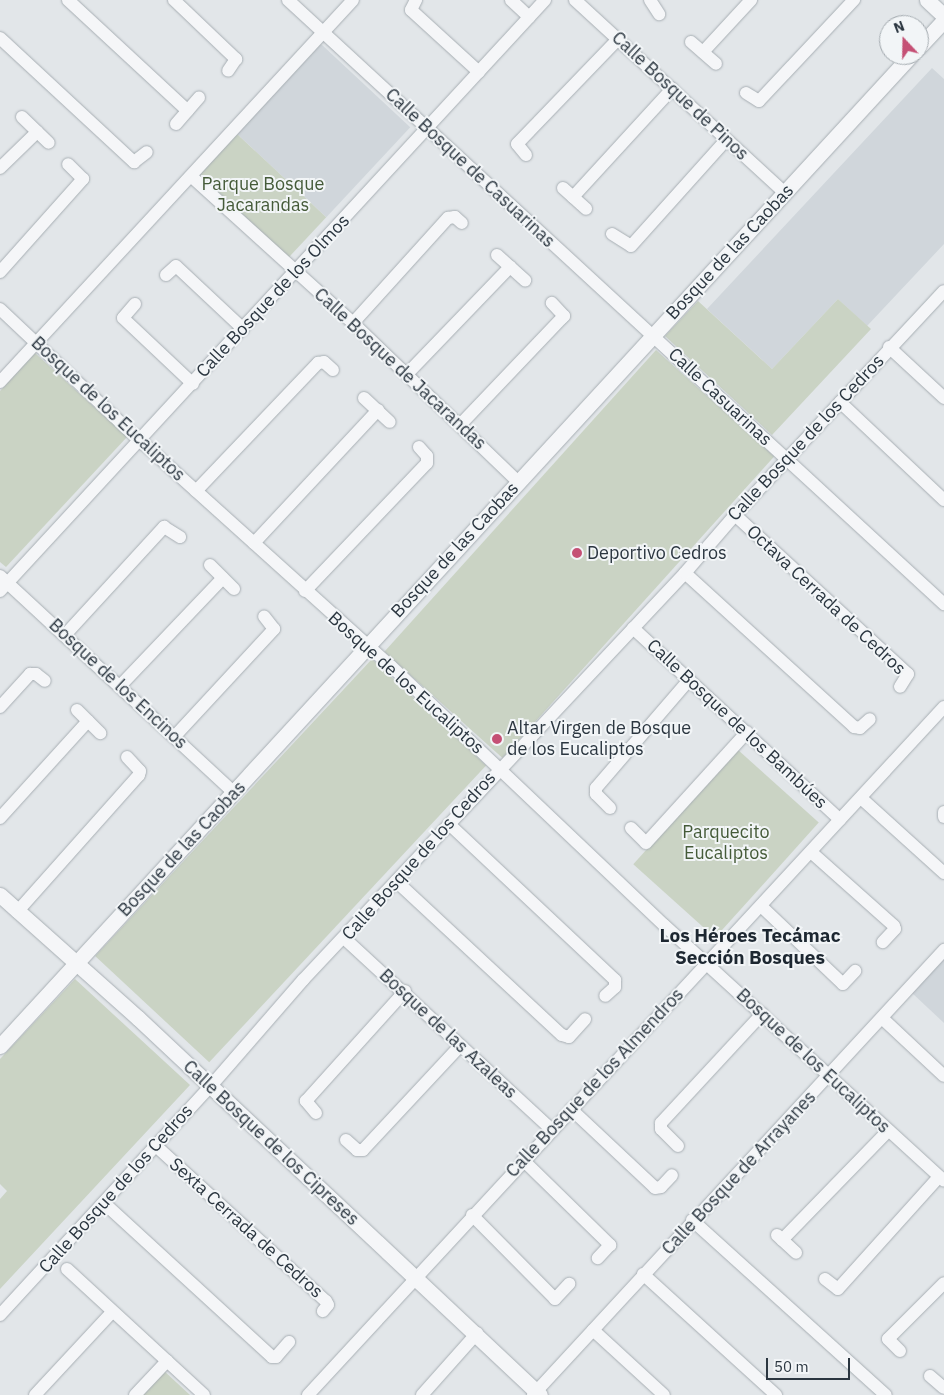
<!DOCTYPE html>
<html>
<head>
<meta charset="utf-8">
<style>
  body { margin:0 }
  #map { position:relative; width:944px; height:1395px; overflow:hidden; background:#e2e6e9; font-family:"IBM Plex Sans",sans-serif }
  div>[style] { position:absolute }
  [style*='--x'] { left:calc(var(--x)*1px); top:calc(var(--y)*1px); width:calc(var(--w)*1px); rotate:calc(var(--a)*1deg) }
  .built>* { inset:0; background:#d0d6db; transform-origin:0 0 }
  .green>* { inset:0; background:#cad3c4; transform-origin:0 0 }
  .roads { filter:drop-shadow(0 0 1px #a7aeb3) drop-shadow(0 0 1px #a7aeb3) }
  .minor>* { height:12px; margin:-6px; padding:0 6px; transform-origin:6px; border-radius:6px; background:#f5f6f8 }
  .tertiary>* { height:15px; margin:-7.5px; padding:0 7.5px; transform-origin:7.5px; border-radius:7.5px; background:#f5f6f8 }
  .dots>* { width:14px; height:14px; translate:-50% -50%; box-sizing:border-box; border:2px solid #f2f5f7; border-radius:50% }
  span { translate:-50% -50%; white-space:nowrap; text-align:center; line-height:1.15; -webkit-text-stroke:4px #f2f5f7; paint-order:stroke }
  .street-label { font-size:18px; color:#2b3640 }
  .park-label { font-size:18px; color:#455b39 }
  .poi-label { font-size:18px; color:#2b3640 }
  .left { translate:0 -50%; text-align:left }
  .neighbourhood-label { font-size:19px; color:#1d2731; font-weight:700 }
  .north { position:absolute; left:879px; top:15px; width:50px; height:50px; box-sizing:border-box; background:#f2f5f7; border:1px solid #a2a9ae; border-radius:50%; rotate:339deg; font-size:14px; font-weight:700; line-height:20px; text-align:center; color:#2b3640 }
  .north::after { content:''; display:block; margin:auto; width:18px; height:22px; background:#c55075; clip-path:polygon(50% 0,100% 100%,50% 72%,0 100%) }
  .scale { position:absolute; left:766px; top:1358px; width:84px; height:22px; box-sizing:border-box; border:2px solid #2b3640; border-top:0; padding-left:6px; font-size:15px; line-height:18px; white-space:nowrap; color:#2b3640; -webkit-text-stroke:4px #f2f5f7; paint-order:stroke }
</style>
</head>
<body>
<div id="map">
  <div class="built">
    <div style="left:321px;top:44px;width:122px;height:123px;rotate:43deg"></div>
    <div style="clip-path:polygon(932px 68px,944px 79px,944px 244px,867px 326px,838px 299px,772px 369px,707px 309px)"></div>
    <div style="clip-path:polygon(944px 958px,944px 1023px,911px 992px)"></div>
  </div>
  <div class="green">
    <div style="left:237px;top:134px;width:122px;height:55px;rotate:43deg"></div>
    <div style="clip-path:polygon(838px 299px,871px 329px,772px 435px,665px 336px,698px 301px,772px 369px)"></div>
    <div style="left:656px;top:350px;width:159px;height:406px;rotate:42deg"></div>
    <div style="clip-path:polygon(35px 353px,127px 437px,6px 567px,0 562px,0 391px)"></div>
    <div style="left:372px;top:659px;width:156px;height:406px;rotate:43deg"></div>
    <div style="left:737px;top:749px;width:110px;height:155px;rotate:42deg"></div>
    <div style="clip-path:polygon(75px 979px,190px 1085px,0 1289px,0 1199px,7px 1191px,0 1184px,0 1059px)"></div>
    <div style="clip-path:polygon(163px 1370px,190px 1395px,139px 1395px)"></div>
  </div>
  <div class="roads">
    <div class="minor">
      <div style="--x:68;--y:0;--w:163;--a:42.8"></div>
      <div style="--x:174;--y:0;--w:86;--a:43.6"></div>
      <div style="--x:236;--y:59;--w:14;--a:124"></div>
      <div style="--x:288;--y:0;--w:892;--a:42.64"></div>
      <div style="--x:416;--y:0;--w:11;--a:117"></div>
      <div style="--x:411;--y:10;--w:92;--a:42.4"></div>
      <div style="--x:511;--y:0;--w:25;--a:43"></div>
      <div style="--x:575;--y:0;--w:285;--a:42.6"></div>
      <div style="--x:650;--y:0;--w:17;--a:57"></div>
      <div style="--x:0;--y:38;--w:183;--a:42.8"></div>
      <div style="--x:134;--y:162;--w:16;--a:-38"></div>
      <div style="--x:691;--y:42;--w:33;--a:41"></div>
      <div style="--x:703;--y:52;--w:71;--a:-47.3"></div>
      <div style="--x:746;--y:93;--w:15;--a:32"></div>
      <div style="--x:759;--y:101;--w:139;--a:-46.8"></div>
      <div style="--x:22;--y:117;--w:37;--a:44"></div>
      <div style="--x:176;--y:124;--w:35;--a:-49"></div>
      <div style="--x:526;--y:155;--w:14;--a:-129"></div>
      <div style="--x:517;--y:144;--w:146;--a:-46.1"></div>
      <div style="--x:0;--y:168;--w:52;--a:-44.2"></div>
      <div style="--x:192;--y:177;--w:217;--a:42.2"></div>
      <div style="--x:353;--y:323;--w:229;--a:43.9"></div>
      <div style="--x:563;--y:188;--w:31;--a:42"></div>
      <div style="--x:573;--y:197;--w:147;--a:-47.5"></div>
      <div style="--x:612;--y:234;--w:22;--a:32"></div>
      <div style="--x:631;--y:246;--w:142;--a:-48.1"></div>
      <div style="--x:497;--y:255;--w:38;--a:42"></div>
      <div style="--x:0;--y:272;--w:125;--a:-48.3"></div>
      <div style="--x:83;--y:179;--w:21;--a:-135"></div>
      <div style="--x:166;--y:275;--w:13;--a:-42"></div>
      <div style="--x:176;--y:266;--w:92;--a:43.2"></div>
      <div style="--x:135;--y:304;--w:18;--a:131"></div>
      <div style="--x:123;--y:318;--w:96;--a:43.3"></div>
      <div style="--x:0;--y:309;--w:170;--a:43.3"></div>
      <div style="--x:124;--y:426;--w:359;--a:42"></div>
      <div style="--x:391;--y:666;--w:376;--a:43.5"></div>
      <div style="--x:664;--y:925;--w:379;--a:42.4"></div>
      <div style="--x:353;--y:323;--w:142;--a:-47.9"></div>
      <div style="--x:448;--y:218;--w:7;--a:-8"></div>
      <div style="--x:455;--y:217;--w:9;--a:41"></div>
      <div style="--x:889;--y:347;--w:75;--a:42.8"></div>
      <div style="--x:407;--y:374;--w:149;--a:-46.1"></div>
      <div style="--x:0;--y:382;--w:520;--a:-47.26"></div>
      <div style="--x:364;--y:398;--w:35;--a:43"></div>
      <div style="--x:840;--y:402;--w:143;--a:43.3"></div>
      <div style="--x:460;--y:425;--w:148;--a:-46.4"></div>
      <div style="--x:562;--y:318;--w:3;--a:-45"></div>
      <div style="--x:564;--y:316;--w:18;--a:-133"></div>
      <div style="--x:196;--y:491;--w:177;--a:-46.4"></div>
      <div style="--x:318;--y:363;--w:6;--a:-9"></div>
      <div style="--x:324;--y:362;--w:12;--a:42"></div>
      <div style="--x:735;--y:515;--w:235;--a:42.6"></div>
      <div style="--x:908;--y:674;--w:15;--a:122"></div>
      <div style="--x:254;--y:543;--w:182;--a:-47"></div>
      <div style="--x:210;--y:565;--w:34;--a:45"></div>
      <div style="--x:685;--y:573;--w:229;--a:42.3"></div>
      <div style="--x:854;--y:727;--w:6;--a:9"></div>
      <div style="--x:860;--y:728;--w:13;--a:-42"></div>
      <div style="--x:0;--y:576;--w:319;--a:42.8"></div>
      <div style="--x:0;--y:591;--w:804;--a:-47.32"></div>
      <div style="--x:305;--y:591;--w:177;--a:-46.4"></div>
      <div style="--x:427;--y:463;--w:7;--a:-90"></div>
      <div style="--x:427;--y:456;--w:12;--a:-132"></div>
      <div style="--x:633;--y:628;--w:282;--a:42.8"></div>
      <div style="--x:65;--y:635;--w:147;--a:-47.5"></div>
      <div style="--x:164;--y:527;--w:19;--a:32"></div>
      <div style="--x:120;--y:686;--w:149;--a:-46.4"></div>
      <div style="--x:0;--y:707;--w:45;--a:-47.7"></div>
      <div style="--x:30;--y:674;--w:6;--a:0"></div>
      <div style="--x:36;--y:674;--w:11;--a:38"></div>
      <div style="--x:77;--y:710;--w:33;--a:45"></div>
      <div style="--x:175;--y:736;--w:146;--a:-47.2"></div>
      <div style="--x:274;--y:629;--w:16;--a:-128"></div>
      <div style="--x:861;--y:798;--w:112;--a:42.1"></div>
      <div style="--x:610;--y:808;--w:20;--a:-135"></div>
      <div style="--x:596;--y:794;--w:6;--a:-90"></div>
      <div style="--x:596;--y:788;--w:143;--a:-49.3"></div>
      <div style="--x:944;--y:812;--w:5;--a:90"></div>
      <div style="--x:0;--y:818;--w:131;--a:-47.8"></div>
      <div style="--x:449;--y:824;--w:228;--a:43.2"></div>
      <div style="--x:615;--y:980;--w:7;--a:90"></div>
      <div style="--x:615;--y:987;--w:13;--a:138"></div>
      <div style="--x:631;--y:828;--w:21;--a:45"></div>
      <div style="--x:646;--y:843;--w:150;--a:-47.7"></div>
      <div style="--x:811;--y:852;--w:111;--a:41.7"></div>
      <div style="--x:894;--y:926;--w:3;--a:72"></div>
      <div style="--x:895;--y:929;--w:18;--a:133"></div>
      <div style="--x:396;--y:881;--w:226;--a:42.9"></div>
      <div style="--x:562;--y:1035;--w:7;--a:16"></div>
      <div style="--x:569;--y:1037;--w:24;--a:-48"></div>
      <div style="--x:761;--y:906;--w:113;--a:43.6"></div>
      <div style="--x:843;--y:984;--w:18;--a:-47"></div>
      <div style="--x:17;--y:912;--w:183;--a:-48.3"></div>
      <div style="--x:139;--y:775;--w:4;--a:-76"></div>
      <div style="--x:140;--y:771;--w:19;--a:-133"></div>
      <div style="--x:344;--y:938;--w:283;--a:42.7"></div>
      <div style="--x:883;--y:1019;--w:83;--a:43.1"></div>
      <div style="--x:571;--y:1109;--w:115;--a:43.2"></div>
      <div style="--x:655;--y:1188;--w:6;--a:-9"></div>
      <div style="--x:661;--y:1187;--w:16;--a:-47"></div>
      <div style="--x:316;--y:1113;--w:16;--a:-130"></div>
      <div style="--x:306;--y:1101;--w:148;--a:-48"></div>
      <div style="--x:346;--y:1140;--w:15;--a:42"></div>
      <div style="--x:357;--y:1150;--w:6;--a:0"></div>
      <div style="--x:363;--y:1150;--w:142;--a:-47"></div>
      <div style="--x:156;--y:1146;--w:230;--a:42.4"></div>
      <div style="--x:326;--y:1301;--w:4;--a:63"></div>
      <div style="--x:328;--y:1305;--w:8;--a:130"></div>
      <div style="--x:678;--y:1146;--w:24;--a:-135"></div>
      <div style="--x:661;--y:1129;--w:6;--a:-90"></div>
      <div style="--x:661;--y:1123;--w:149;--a:-47.2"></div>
      <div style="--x:523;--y:1160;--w:122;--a:44.3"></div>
      <div style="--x:610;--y:1245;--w:18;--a:133"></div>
      <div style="--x:104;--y:1203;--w:228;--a:42.5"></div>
      <div style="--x:272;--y:1357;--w:4;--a:0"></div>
      <div style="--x:276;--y:1357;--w:20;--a:-49"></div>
      <div style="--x:472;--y:1215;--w:118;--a:45.3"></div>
      <div style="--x:555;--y:1299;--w:21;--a:-47"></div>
      <div style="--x:692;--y:1220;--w:261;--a:42.1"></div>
      <div style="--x:777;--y:1235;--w:26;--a:43"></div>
      <div style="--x:782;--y:1240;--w:152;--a:-45.8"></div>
      <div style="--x:67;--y:1269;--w:186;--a:42.6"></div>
      <div style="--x:643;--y:1274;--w:180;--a:42.3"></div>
      <div style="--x:825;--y:1279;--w:16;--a:38"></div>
      <div style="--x:838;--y:1289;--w:151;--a:-48"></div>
      <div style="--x:0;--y:1315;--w:310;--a:-47.4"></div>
      <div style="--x:210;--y:1087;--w:142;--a:-49"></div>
      <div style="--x:303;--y:980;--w:558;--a:-46.81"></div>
      <div style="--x:685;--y:573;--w:77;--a:-49.2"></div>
      <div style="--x:735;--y:515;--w:306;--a:-47"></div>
      <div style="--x:593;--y:1330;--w:96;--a:42.5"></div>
      <div style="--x:900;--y:1351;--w:17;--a:-135"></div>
      <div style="--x:888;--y:1339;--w:79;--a:-45"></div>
      <div style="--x:930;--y:1376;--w:18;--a:41"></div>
      <div style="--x:35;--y:1395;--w:113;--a:-47.1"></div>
      <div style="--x:135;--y:1395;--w:47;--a:-46.7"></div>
      <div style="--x:308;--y:1395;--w:937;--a:-47.25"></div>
      <div style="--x:422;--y:1395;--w:83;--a:-48.4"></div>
      <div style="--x:533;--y:1395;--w:606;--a:-47.27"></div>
    </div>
    <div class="tertiary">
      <div style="--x:927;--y:0;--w:23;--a:43"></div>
      <div style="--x:919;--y:47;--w:37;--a:-47"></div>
      <div style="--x:0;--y:895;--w:185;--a:41.7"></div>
      <div style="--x:138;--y:1018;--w:551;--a:43.16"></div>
      <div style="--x:0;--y:1046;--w:1346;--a:-47.41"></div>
    </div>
  </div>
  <div class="dots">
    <div style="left:577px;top:553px;background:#c55075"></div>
    <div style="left:497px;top:739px;background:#c55075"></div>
  </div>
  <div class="street-label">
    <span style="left:680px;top:96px;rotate:43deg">Calle Bosque de Pinos</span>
    <span style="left:470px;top:168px;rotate:43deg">Calle Bosque de Casuarinas</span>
    <span style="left:730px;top:252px;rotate:-47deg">Bosque de las Caobas</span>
    <span style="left:273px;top:296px;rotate:-47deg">Calle Bosque de los Olmos</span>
    <span style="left:400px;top:369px;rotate:43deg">Calle Bosque de Jacarandas</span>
    <span style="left:720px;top:397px;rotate:43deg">Calle Casuarinas</span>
    <span style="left:108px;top:409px;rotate:43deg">Bosque de los Eucaliptos</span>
    <span style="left:806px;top:438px;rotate:-47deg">Calle Bosque de los Cedros</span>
    <span style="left:455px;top:550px;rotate:-47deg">Bosque de las Caobas</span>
    <span style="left:826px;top:600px;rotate:43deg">Octava Cerrada de Cedros</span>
    <span style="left:406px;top:683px;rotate:42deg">Bosque de los Eucaliptos</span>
    <span style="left:118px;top:684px;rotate:43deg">Bosque de los Encinos</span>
    <span style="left:737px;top:724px;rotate:43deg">Calle Bosque de los Bambúes</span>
    <span style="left:182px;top:849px;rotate:-47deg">Bosque de las Caobas</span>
    <span style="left:419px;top:856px;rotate:-48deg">Calle Bosque de los Cedros</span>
    <span style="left:448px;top:1034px;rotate:43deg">Bosque de las Azaleas</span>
    <span style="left:813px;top:1061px;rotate:43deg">Bosque de los Eucaliptos</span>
    <span style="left:595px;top:1083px;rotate:-47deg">Calle Bosque de los Almendros</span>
    <span style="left:271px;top:1143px;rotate:43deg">Calle Bosque de los Cipreses</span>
    <span style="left:739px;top:1173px;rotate:-47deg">Calle Bosque de Arrayanes</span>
    <span style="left:116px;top:1189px;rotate:-48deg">Calle Bosque de los Cedros</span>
    <span style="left:246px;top:1228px;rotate:42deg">Sexta Cerrada de Cedros</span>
  </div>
  <div class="park-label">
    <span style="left:263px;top:195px">Parque Bosque<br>Jacarandas</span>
    <span style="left:726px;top:843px">Parquecito<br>Eucaliptos</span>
  </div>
  <div class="poi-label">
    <span class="left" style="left:587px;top:553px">Deportivo Cedros</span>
    <span class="left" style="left:507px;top:739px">Altar Virgen de Bosque<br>de los Eucaliptos</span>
  </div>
  <div class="neighbourhood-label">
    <span style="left:750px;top:947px">Los Héroes Tecámac<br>Sección Bosques</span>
  </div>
  <div class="north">N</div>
  <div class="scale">50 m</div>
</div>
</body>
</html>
